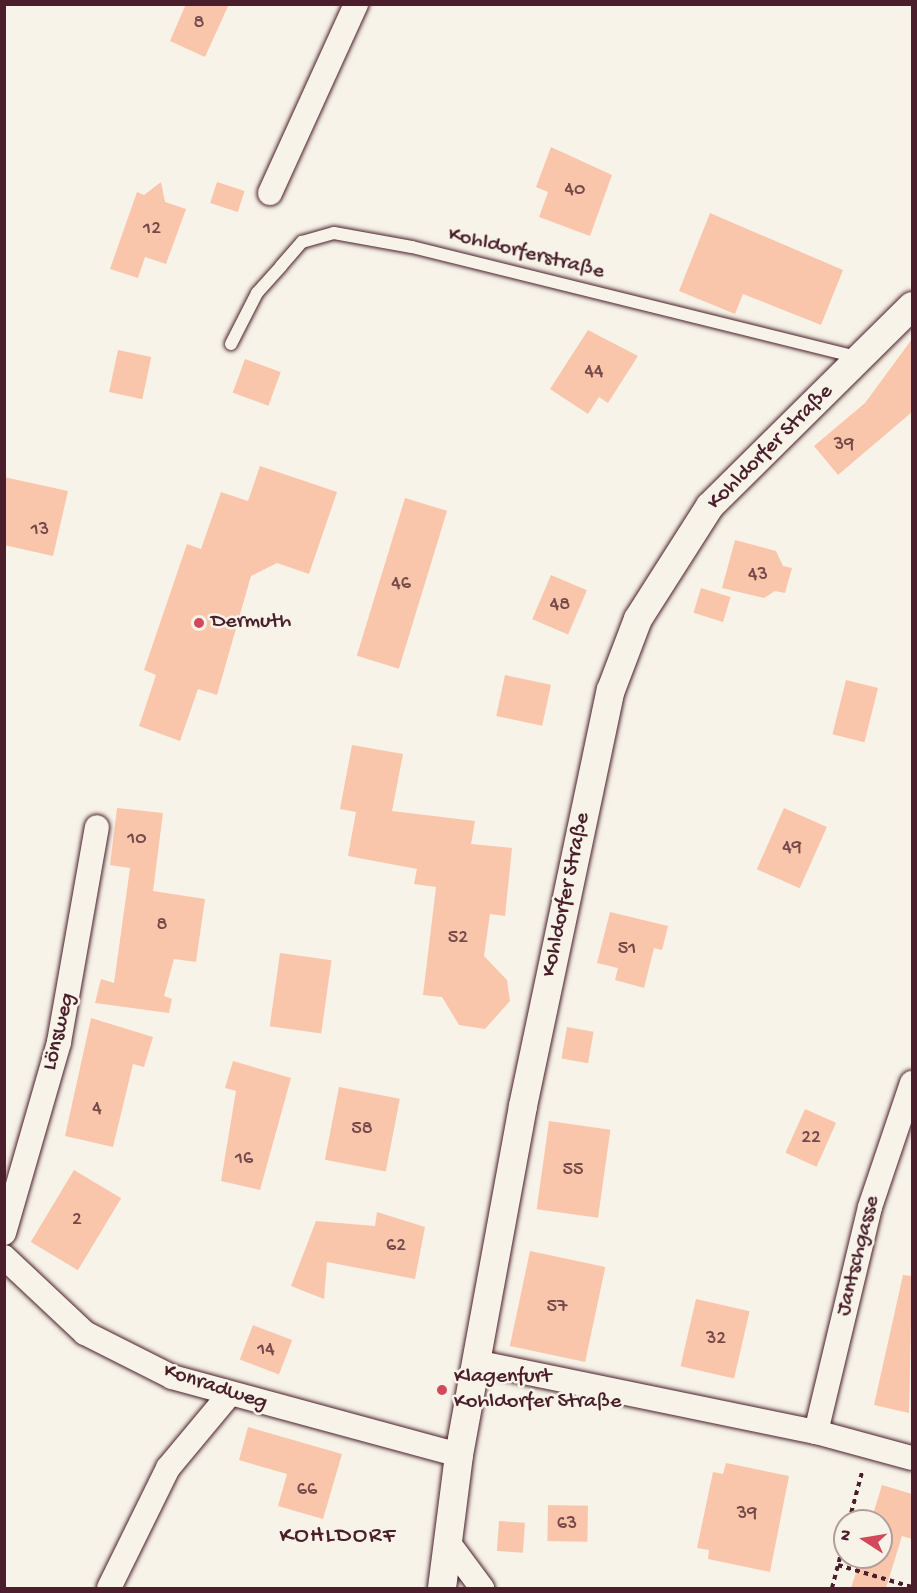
<!DOCTYPE html>
<html>
<head>
<meta charset="utf-8">
<style>
  body { margin:0 }
  #map { position:relative; width:917px; height:1593px; overflow:hidden; background:#f7f3e8; font-family:"Gochi Hand",sans-serif }
  div>[style] { position:absolute }
  [style*='--x'] { left:calc(var(--x)*1px); top:calc(var(--y)*1px); width:calc(var(--w)*1px); rotate:calc(var(--a)*1deg) }
  .building>* { inset:0; background:#fac6ab; transform-origin:0 0 }
  .path>* { height:4px; margin-top:-2px; transform-origin:0; background:repeating-linear-gradient(90deg,#4a1f2b 0 4.5px,transparent 0 9px) }
  .roads { filter:drop-shadow(0 0 2px #4a1f2b) drop-shadow(0 0 2px #4a1f2b) }
  .service>* { height:12px; margin:-6px; padding:0 6px; transform-origin:6px; border-radius:6px; background:#f7f3e8 }
  .minor>* { height:24px; margin:-12px; padding:0 12px; transform-origin:12px; border-radius:12px; background:#f7f3e8 }
  .tertiary>* { height:28px; margin:-14px; padding:0 14px; transform-origin:14px; border-radius:14px; background:#f7f3e8 }
  .dots>* { width:16px; height:16px; translate:-50% -50%; box-sizing:border-box; border:3px solid #f7f3e8; border-radius:50% }
  span { translate:-50% -50%; white-space:nowrap; text-align:center; line-height:1.15; -webkit-text-stroke:5px #f7f3e8; paint-order:stroke }
  .number-label { font-size:20px; color:#76494b }
  .number-label span { -webkit-text-stroke-width:0 }
  .street-label { font-size:22px; color:#4a1f2b }
  .poi-label { font-size:22px; color:#4a1f2b }
  .left { translate:0 -50%; text-align:left }
  .neighbourhood-label { font-size:24px; color:#4a1f2b; letter-spacing:1.5px }
  .frame { position:absolute; inset:0; border:6px solid #4a1f2b; pointer-events:none }
  .north { position:absolute; left:833px; top:1509px; width:60px; height:60px; box-sizing:border-box; background:#f7f3e8; border:2px solid #b29e9c; border-radius:50%; rotate:282deg; font-size:16px; font-weight:700; line-height:24px; text-align:center; color:#4a1f2b }
  .north::after { content:''; display:block; margin:auto; width:21px; height:27px; background:#d1495b; clip-path:polygon(50% 0,100% 100%,50% 72%,0 100%) }
</style>
</head>
<body>
<div id="map">
  <div class="building">
    <div style="clip-path:polygon(186px 4px,229px 4px,205px 57px,170px 41px)"></div>
    <div style="clip-path:polygon(551px 147px,612px 175px,590px 236px,539px 217px,548px 192px,536px 187px)"></div>
    <div style="clip-path:polygon(161px 182px,165px 202px,186px 209px,166px 264px,145px 257px,138px 278px,110px 269px,137px 192px,144px 195px)"></div>
    <div style="left:217px;top:182px;width:29px;height:22px;rotate:18deg"></div>
    <div style="clip-path:polygon(710px 213px,843px 270px,821px 325px,743px 294px,735px 314px,679px 291px)"></div>
    <div style="clip-path:polygon(588px 330px,638px 356px,608px 403px,599px 397px,588px 414px,550px 389px)"></div>
    <div style="clip-path:polygon(912px 339px,912px 412px,838px 475px,814px 446px,865px 403px)"></div>
    <div style="left:118px;top:350px;width:34px;height:43px;rotate:12deg"></div>
    <div style="left:245px;top:359px;width:38px;height:36px;rotate:20deg"></div>
    <div style="clip-path:polygon(260px 466px,337px 492px,309px 574px,277px 563px,251px 576px,217px 695px,198px 689px,180px 741px,139px 726px,156px 675px,144px 670px,187px 544px,201px 549px,221px 492px,248px 501px)"></div>
    <div style="clip-path:polygon(4px 477px,68px 491px,53px 556px,4px 545px)"></div>
    <div style="left:405px;top:498px;width:44px;height:165px;rotate:17deg"></div>
    <div style="clip-path:polygon(735px 540px,776px 551px,783px 566px,792px 568px,785px 593px,775px 591px,764px 598px,722px 588px)"></div>
    <div style="left:551px;top:575px;width:39px;height:48px;rotate:23deg"></div>
    <div style="left:701px;top:588px;width:31px;height:26px;rotate:17deg"></div>
    <div style="left:505px;top:675px;width:47px;height:42px;rotate:12deg"></div>
    <div style="left:846px;top:680px;width:33px;height:56px;rotate:14deg"></div>
    <div style="clip-path:polygon(352px 745px,403px 754px,392px 811px,475px 821px,471px 844px,512px 848px,505px 916px,490px 914px,484px 956px,507px 980px,510px 1001px,485px 1029px,459px 1025px,442px 997px,423px 995px,436px 887px,414px 884px,417px 869px,348px 856px,356px 812px,340px 809px)"></div>
    <div style="clip-path:polygon(117px 808px,163px 813px,153px 891px,205px 899px,196px 962px,174px 959px,164px 996px,172px 999px,169px 1013px,95px 1003px,101px 979px,114px 983px,130px 868px,110px 865px)"></div>
    <div style="left:784px;top:808px;width:47px;height:67px;rotate:24deg"></div>
    <div style="clip-path:polygon(610px 912px,668px 926px,662px 950px,654px 948px,644px 988px,615px 980px,618px 968px,597px 963px)"></div>
    <div style="left:280px;top:953px;width:52px;height:74px;rotate:8deg"></div>
    <div style="clip-path:polygon(91px 1018px,153px 1037px,144px 1067px,133px 1064px,113px 1147px,65px 1136px)"></div>
    <div style="left:567px;top:1027px;width:27px;height:32px;rotate:10deg"></div>
    <div style="clip-path:polygon(233px 1061px,291px 1078px,260px 1190px,221px 1181px,236px 1091px,225px 1088px)"></div>
    <div style="left:339px;top:1087px;width:62px;height:74px;rotate:11deg"></div>
    <div style="left:805px;top:1109px;width:34px;height:48px;rotate:24deg"></div>
    <div style="left:549px;top:1121px;width:62px;height:89px;rotate:8deg"></div>
    <div style="left:74px;top:1170px;width:55px;height:84px;rotate:31deg"></div>
    <div style="clip-path:polygon(377px 1212px,425px 1227px,415px 1279px,327px 1262px,324px 1299px,291px 1286px,316px 1221px,375px 1226px)"></div>
    <div style="left:530px;top:1251px;width:77px;height:97px;rotate:12deg"></div>
    <div style="clip-path:polygon(903px 1275px,912px 1276px,909px 1413px,874px 1405px)"></div>
    <div style="left:696px;top:1299px;width:55px;height:69px;rotate:13deg"></div>
    <div style="left:253px;top:1325px;width:42px;height:37px;rotate:21deg"></div>
    <div style="clip-path:polygon(248px 1427px,342px 1454px,323px 1519px,278px 1506px,287px 1474px,239px 1460px)"></div>
    <div style="clip-path:polygon(726px 1463px,789px 1476px,770px 1572px,708px 1559px,709px 1550px,697px 1548px,713px 1472px,723px 1474px)"></div>
    <div style="clip-path:polygon(882px 1485px,912px 1494px,912px 1539px,902px 1536px,886px 1588px,851px 1588px,861px 1557px,881px 1557px,881px 1521px,871px 1521px)"></div>
    <div style="left:548px;top:1505px;width:40px;height:36px;rotate:1deg"></div>
    <div style="left:499px;top:1521px;width:26px;height:30px;rotate:4deg"></div>
  </div>
  <div class="path">
    <div style="--x:849;--y:1521;--w:51;--a:-75.1"></div>
    <div style="--x:838;--y:1565;--w:77;--a:16.6"></div>
    <div style="--x:832;--y:1588;--w:52;--a:-75.4"></div>
  </div>
  <div class="roads">
    <div class="service">
      <div style="--x:231;--y:344;--w:57;--a:-63"></div>
      <div style="--x:257;--y:293;--w:36;--a:-48"></div>
      <div style="--x:281;--y:266;--w:32;--a:-49"></div>
      <div style="--x:302;--y:242;--w:33;--a:-16"></div>
      <div style="--x:334;--y:233;--w:79;--a:10.2"></div>
      <div style="--x:412;--y:247;--w:458;--a:13.9"></div>
    </div>
    <div class="minor">
      <div style="--x:270;--y:193;--w:208;--a:-65.5"></div>
      <div style="--x:4;--y:1233;--w:199;--a:-73.9"></div>
      <div style="--x:59;--y:1042;--w:218;--a:-80"></div>
      <div style="--x:4;--y:1257;--w:111;--a:43.2"></div>
      <div style="--x:85;--y:1333;--w:97;--a:26.8"></div>
      <div style="--x:172;--y:1377;--w:297;--a:15.2"></div>
      <div style="--x:475;--y:1362;--w:348;--a:11.6"></div>
      <div style="--x:816;--y:1432;--w:231;--a:-76.5"></div>
      <div style="--x:870;--y:1207;--w:131;--a:-71.3"></div>
      <div style="--x:816;--y:1432;--w:99;--a:15.2"></div>
      <div style="--x:447;--y:1541;--w:59;--a:53.3"></div>
      <div style="--x:109;--y:1588;--w:134;--a:-63.8"></div>
      <div style="--x:168;--y:1468;--w:94;--a:-50.2"></div>
    </div>
    <div class="tertiary">
      <div style="--x:442;--y:1588;--w:134;--a:-82.7"></div>
      <div style="--x:459;--y:1455;--w:355;--a:-79.6"></div>
      <div style="--x:523;--y:1106;--w:425;--a:-78.1"></div>
      <div style="--x:611;--y:690;--w:76;--a:-69.2"></div>
      <div style="--x:638;--y:619;--w:134;--a:-57.5"></div>
      <div style="--x:710;--y:506;--w:284;--a:-44.7"></div>
    </div>
  </div>
  <div class="dots">
    <div style="left:199px;top:623px;background:#d1495b"></div>
    <div style="left:442px;top:1390px;background:#d1495b"></div>
  </div>
  <div class="number-label">
    <span style="left:199px;top:23px">8</span>
    <span style="left:575px;top:190px">40</span>
    <span style="left:152px;top:229px">12</span>
    <span style="left:594px;top:372px">44</span>
    <span style="left:844px;top:445px">39</span>
    <span style="left:40px;top:530px">13</span>
    <span style="left:758px;top:575px">43</span>
    <span style="left:401px;top:584px">46</span>
    <span style="left:560px;top:605px">48</span>
    <span style="left:137px;top:839px">10</span>
    <span style="left:792px;top:848px">49</span>
    <span style="left:162px;top:925px">8</span>
    <span style="left:458px;top:938px">52</span>
    <span style="left:627px;top:949px">51</span>
    <span style="left:97px;top:1109px">4</span>
    <span style="left:362px;top:1129px">58</span>
    <span style="left:811px;top:1138px">22</span>
    <span style="left:244px;top:1159px">16</span>
    <span style="left:573px;top:1170px">55</span>
    <span style="left:77px;top:1220px">2</span>
    <span style="left:396px;top:1246px">62</span>
    <span style="left:557px;top:1307px">57</span>
    <span style="left:716px;top:1339px">32</span>
    <span style="left:266px;top:1350px">14</span>
    <span style="left:307px;top:1490px">66</span>
    <span style="left:747px;top:1514px">39</span>
    <span style="left:567px;top:1524px">63</span>
  </div>
  <div class="street-label">
    <span style="left:526px;top:254px;rotate:14deg">Kohldorferstraße</span>
    <span style="left:771px;top:448px;rotate:-45deg">Kohldorfer Straße</span>
    <span style="left:567px;top:895px;rotate:-78deg">Kohldorfer Straße</span>
    <span style="left:60px;top:1032px;rotate:-76deg">Lönsweg</span>
    <span style="left:859px;top:1256px;rotate:-76deg">Jantschgasse</span>
    <span style="left:215px;top:1388px;rotate:18deg">Konradweg</span>
  </div>
  <div class="poi-label">
    <span class="left" style="left:211px;top:623px">Dermuth</span>
    <span class="left" style="left:454px;top:1390px">Klagenfurt<br>Kohldorfer Straße</span>
  </div>
  <div class="neighbourhood-label">
    <span style="left:338px;top:1537px">KOHLDORF</span>
  </div>
  <div class="frame"></div>
  <div class="north">N</div>
</div>
</body>
</html>
